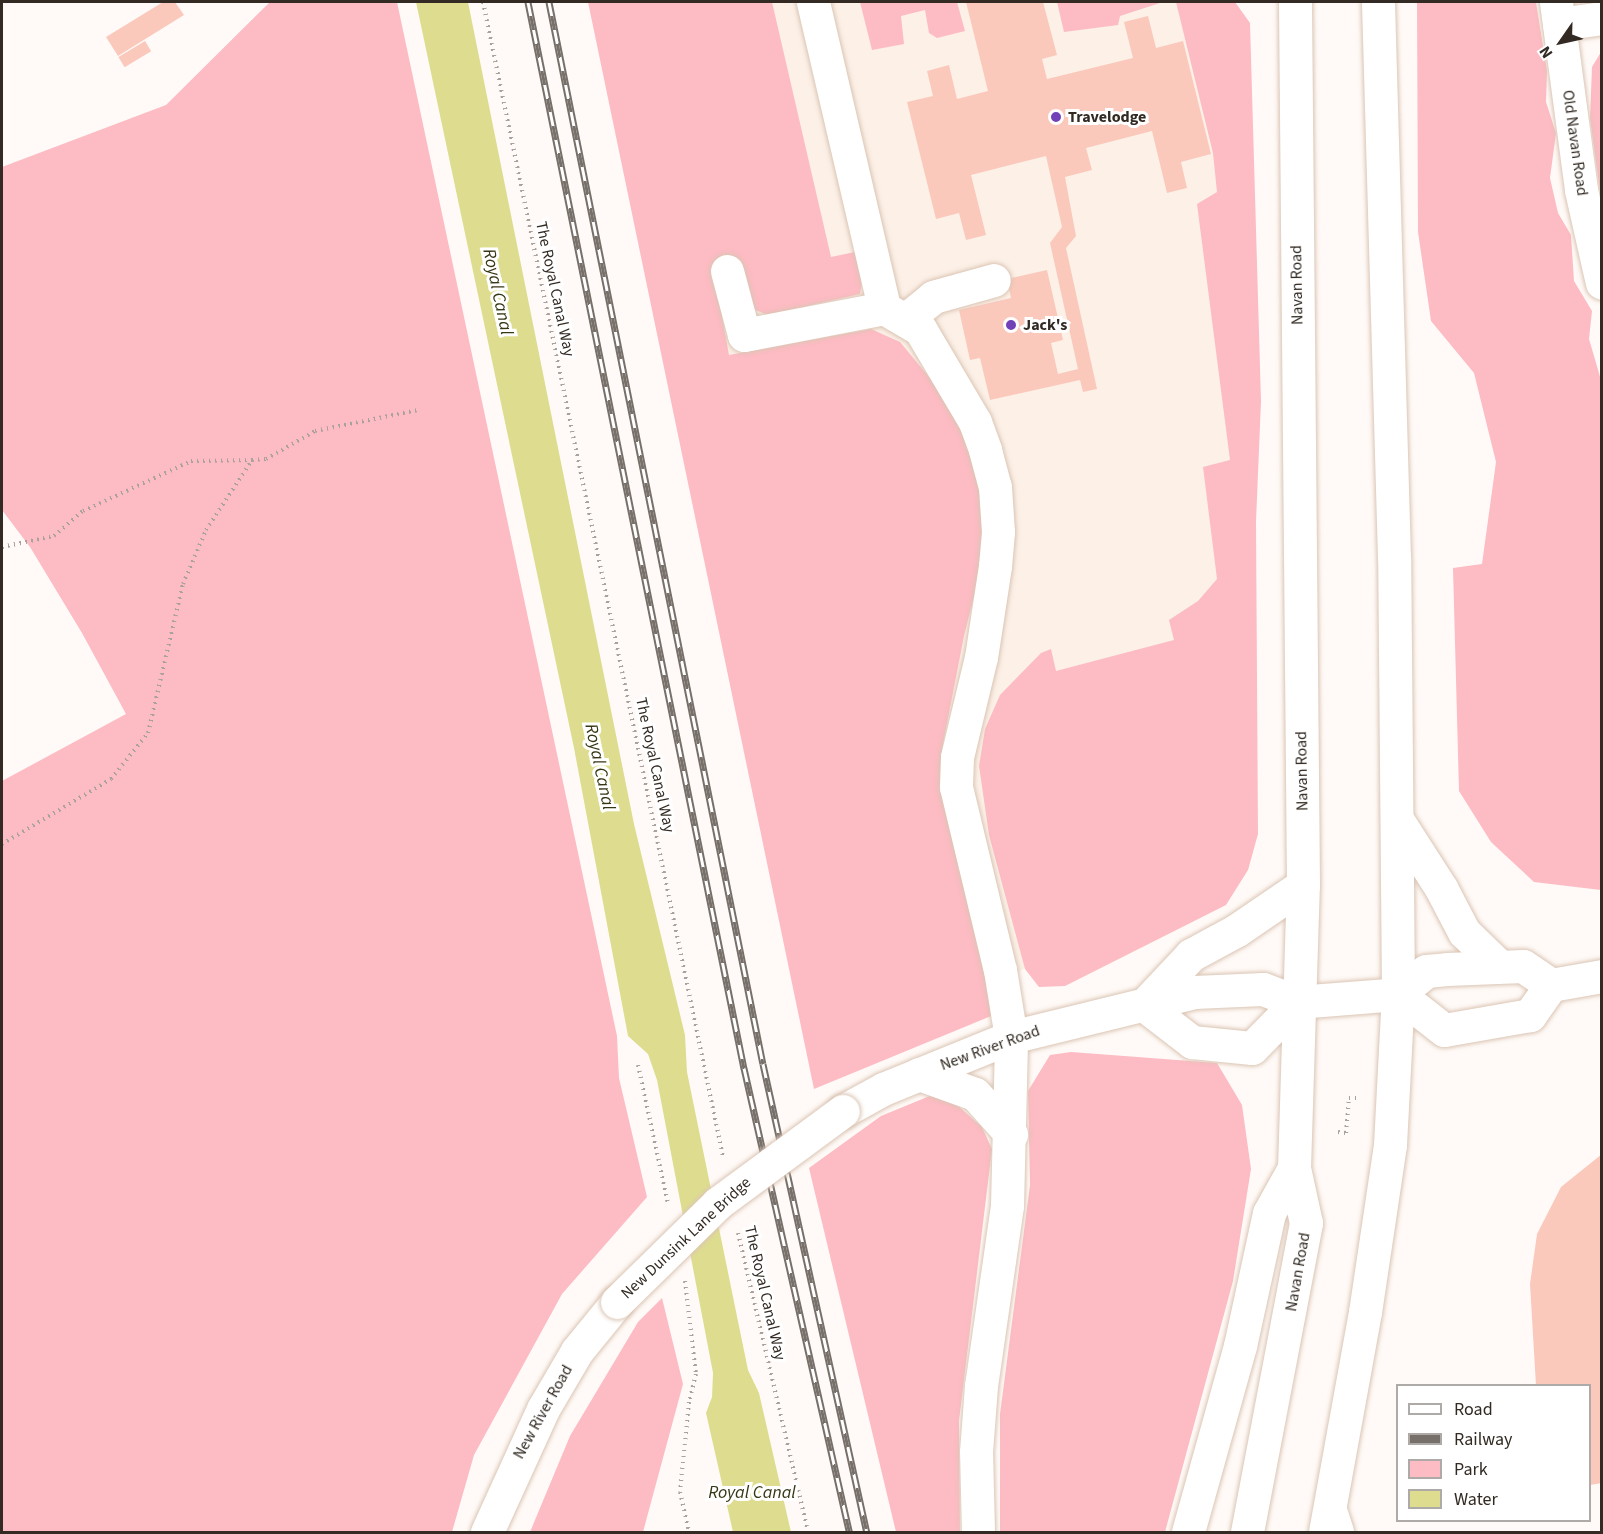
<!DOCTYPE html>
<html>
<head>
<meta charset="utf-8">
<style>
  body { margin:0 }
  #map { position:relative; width:1603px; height:1534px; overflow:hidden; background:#fffaf7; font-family:"Source Sans 3",sans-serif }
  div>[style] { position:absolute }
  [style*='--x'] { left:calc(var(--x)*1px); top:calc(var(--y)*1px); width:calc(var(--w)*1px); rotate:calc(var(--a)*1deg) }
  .built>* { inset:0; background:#fcf0e7 }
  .green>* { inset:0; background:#fdbbc3 }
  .water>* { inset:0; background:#dedd8f }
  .building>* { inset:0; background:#fbc9bc; transform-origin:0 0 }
  .path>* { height:4px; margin-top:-2px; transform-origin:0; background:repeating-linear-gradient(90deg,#a8a19d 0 1.5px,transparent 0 6px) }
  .roads { filter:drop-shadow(0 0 2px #dbc5b4) drop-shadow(0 0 2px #dbc5b4) }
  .minor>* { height:33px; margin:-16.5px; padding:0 16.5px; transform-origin:16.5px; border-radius:16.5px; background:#fff }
  .major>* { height:33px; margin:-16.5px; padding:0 16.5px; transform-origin:16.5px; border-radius:16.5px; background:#fff }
  .highway>* { height:33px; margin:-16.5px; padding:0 16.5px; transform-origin:16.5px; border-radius:16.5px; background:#fff }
  .rail>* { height:7px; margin-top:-3.5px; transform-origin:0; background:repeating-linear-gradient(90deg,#fff 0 14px,#77706a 0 28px); box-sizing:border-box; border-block:2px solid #77706a }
  .bridges { filter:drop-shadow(0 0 2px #dbc5b4) drop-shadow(0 0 2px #dbc5b4) }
  .major-bridge>* { height:33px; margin:-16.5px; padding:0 16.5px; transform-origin:16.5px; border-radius:16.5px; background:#fff }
  .dots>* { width:16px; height:16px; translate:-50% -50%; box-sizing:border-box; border:3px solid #fff; border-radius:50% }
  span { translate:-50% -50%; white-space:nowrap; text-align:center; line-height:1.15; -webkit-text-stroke:6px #fff; paint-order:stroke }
  .poi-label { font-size:16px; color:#322a23; font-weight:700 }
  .left { translate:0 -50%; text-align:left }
  .street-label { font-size:16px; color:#322a23 }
  .water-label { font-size:18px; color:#383715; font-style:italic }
  .frame { position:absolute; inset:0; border:3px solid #322a23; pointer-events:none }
  .legend { position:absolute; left:1396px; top:1384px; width:195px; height:138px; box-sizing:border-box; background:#fff; border:2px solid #adaaa7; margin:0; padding:8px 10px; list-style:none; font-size:18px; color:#322a23 }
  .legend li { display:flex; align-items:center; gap:12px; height:30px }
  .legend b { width:30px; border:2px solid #adaaa7 }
  .north { position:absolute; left:1531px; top:12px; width:60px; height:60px; -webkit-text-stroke:4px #fff; paint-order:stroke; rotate:236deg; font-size:16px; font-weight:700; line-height:24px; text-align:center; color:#322a23 }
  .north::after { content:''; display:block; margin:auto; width:21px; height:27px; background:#322a23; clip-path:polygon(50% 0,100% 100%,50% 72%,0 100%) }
</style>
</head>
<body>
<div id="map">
  <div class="built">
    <div style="clip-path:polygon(602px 2px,1217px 2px,1246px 646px,1086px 932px,954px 1010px,686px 411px)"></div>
  </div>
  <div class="green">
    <div style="clip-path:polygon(270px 2px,397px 2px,617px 1036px,619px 1078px,647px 1197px,562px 1294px,474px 1455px,452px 1532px,2px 1532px,2px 781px,126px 714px,82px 633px,30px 547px,2px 510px,2px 167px,166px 105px)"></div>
    <div style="clip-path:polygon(588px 2px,772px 2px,831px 257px,855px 252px,862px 282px,860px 294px,768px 315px,755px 310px,745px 291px,722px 316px,729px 355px,871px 329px,900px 342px,962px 417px,991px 529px,964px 636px,942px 749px,996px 1014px,814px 1089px)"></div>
    <div style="clip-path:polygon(860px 2px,957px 2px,965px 31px,937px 38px,929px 33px,925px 10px,901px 16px,904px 44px,872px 50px)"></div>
    <div style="clip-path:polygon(1057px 2px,1163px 2px,1120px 16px,1118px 25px,1064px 32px)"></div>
    <div style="clip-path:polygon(1176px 2px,1235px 2px,1250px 23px,1261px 401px,1256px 522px,1258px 834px,1248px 870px,1226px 905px,1065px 986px,1039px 987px,1025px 969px,989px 835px,979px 766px,985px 729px,1000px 695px,1041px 653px,1051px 649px,1056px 671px,1174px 640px,1169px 620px,1198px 601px,1217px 579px,1203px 467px,1230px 460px,1197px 204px,1217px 192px,1213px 153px)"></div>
    <div style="clip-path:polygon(1417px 2px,1536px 2px,1547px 71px,1546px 102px,1556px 133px,1550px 178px,1558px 213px,1571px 235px,1574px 281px,1592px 311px,1589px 339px,1601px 380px,1601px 890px,1534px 882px,1491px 842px,1459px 791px,1453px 568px,1482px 564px,1496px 462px,1474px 373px,1431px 321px,1418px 232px)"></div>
    <div style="clip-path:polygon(1601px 52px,1601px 199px,1590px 118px,1592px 67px)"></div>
    <div style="clip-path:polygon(1071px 1052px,1217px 1063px,1242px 1105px,1251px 1169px,1233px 1281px,1165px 1532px,1000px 1532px,1000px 1414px,1030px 1185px,1028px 1091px,1050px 1055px)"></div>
    <div style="clip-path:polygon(932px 1095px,956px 1104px,982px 1127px,992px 1149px,959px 1421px,960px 1532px,896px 1532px,809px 1168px,881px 1116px)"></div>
    <div style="clip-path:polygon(662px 1298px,683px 1384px,643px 1532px,530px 1532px,570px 1436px,638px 1322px)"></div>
  </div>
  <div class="water">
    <div style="clip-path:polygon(416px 2px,468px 2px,634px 824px,685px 1035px,687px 1072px,748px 1370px,759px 1393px,791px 1532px,733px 1532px,706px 1413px,712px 1397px,713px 1373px,657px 1080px,648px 1054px,628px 1036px,574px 748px)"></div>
  </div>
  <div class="building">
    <div style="clip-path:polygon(163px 2px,175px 2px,184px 15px,118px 56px,106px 37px)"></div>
    <div style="clip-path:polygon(966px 2px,1043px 2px,1057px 55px,1042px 59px,1047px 79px,1133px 58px,1124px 22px,1148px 16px,1156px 48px,1183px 41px,1211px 154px,1181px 162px,1187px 188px,1167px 193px,1152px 131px,1086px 148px,1092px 170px,1065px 177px,1076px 236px,1066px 248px,1097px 389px,1083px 392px,1080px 380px,990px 400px,980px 358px,970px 360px,959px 310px,1011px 298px,1007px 279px,1047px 270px,1063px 340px,1051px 343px,1058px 374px,1078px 369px,1050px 243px,1062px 227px,1046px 156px,971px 175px,986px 235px,966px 240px,959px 213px,936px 219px,907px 102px,933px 96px,927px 71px,949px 65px,957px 99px,988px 91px)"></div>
    <div style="left:145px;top:41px;width:12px;height:31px;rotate:59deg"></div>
    <div style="clip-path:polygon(1602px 1154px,1602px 1483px,1590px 1485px,1590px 1386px,1536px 1386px,1530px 1284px,1537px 1234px,1561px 1187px)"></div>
  </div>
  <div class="path">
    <div style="--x:483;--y:2;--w:1180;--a:78.26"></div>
    <div style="--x:2;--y:547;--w:53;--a:-11.9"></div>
    <div style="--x:54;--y:536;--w:38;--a:-41"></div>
    <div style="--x:83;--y:511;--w:119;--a:-24.8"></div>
    <div style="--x:191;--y:461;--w:61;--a:-0.9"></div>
    <div style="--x:2;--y:844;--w:127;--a:-30.8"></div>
    <div style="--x:111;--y:779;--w:59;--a:-51.2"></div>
    <div style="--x:148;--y:733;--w:153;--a:-76.8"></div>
    <div style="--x:183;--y:584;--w:59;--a:-66.9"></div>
    <div style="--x:206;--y:530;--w:84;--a:-56.7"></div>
    <div style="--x:252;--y:460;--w:14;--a:-4"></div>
    <div style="--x:266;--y:459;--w:56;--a:-29.7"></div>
    <div style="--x:315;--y:431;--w:105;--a:-11.5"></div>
    <div style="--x:638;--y:1065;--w:142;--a:77.8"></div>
    <div style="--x:1338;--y:1132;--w:8;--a:7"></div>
    <div style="--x:1346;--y:1133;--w:35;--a:-85"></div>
    <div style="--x:1349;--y:1098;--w:9;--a:0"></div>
    <div style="--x:738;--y:1233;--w:307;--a:76.8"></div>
    <div style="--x:685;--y:1281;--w:94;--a:83.3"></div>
    <div style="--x:696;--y:1374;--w:29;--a:104"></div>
    <div style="--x:689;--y:1402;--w:90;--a:95.7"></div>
    <div style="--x:680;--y:1492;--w:41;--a:77.3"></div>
  </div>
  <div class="roads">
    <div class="minor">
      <div style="--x:813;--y:2;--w:314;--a:76.9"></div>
      <div style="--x:1556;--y:2;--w:190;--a:82.4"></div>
      <div style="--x:1581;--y:190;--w:95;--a:77.3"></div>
      <div style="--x:1559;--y:24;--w:43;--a:-7.9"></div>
      <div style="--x:727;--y:271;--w:66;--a:75.1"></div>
      <div style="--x:744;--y:335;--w:143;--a:-10.9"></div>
      <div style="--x:884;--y:308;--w:42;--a:30.3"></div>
      <div style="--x:920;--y:329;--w:108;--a:59.4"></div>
      <div style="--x:975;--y:422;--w:30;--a:70"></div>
      <div style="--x:985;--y:450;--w:38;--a:75"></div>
      <div style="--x:995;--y:487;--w:45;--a:86.2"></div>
      <div style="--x:998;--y:532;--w:34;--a:95"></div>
      <div style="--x:995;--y:566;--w:92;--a:98.7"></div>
      <div style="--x:981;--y:657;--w:103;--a:103.5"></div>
      <div style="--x:957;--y:757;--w:30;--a:92"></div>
      <div style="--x:956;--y:787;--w:188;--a:76.5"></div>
      <div style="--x:1000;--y:970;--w:68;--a:80.7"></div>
      <div style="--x:905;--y:320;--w:36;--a:-39"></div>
      <div style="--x:933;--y:297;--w:63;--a:-15.6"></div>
      <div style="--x:1551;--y:985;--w:37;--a:125"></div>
      <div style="--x:1530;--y:1015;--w:87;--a:170.1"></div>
      <div style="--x:1444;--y:1030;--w:58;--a:-142"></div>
      <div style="--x:1398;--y:994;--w:36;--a:-39"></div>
      <div style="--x:1426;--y:971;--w:21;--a:-5"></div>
      <div style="--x:1447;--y:969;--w:76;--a:-2.3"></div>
      <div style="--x:1523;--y:966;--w:34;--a:34"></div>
      <div style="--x:1551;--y:985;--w:52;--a:-10"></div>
    </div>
    <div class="major">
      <div style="--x:1398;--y:821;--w:80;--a:57.3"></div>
      <div style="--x:1441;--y:888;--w:50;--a:62.4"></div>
      <div style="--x:1464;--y:932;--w:49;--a:44.2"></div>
      <div style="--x:1144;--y:1005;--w:69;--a:-46.8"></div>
      <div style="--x:1191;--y:955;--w:52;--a:-28.5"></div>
      <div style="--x:1237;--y:930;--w:80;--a:-34.3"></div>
      <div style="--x:1144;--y:1005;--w:61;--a:37.6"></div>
      <div style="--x:1192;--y:1042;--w:60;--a:5.7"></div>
      <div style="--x:1252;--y:1048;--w:64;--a:-45.6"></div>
      <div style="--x:919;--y:1074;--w:59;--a:19.7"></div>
      <div style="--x:975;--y:1094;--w:54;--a:48"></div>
      <div style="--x:843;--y:1111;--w:46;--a:-28.8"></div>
      <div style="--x:883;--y:1089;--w:138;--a:-22.1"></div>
      <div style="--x:1011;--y:1037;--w:188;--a:-13.8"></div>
      <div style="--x:1194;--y:992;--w:69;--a:-2.5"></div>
      <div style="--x:1263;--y:989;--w:36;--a:21"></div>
      <div style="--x:1297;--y:1002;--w:101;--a:-4.5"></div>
      <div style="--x:487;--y:1532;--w:135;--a:-65.5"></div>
      <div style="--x:543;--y:1409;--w:67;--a:-59.6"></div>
      <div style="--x:577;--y:1351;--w:63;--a:-50.8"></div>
      <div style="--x:978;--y:1532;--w:80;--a:-91.4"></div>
      <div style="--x:976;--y:1452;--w:66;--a:-85.7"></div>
      <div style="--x:981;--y:1386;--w:182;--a:-81.8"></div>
      <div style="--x:1007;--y:1206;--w:169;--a:-88.6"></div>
      <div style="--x:1188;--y:1532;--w:193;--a:-74.4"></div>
      <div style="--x:1240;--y:1346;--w:136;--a:-77.7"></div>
      <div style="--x:1269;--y:1213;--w:51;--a:-60.9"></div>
      <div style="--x:1247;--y:1532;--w:315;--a:-79.2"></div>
      <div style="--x:1306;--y:1223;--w:56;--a:-102.3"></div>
      <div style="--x:1294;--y:1168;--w:283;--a:-88.2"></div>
      <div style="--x:1303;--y:885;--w:883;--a:-90.52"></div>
      <div style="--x:1325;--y:1532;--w:224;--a:-79.7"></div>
      <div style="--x:1365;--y:1312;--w:169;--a:-81.5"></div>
      <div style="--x:1390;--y:1145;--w:151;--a:-87"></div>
      <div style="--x:1398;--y:994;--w:436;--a:-90.5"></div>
      <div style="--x:1394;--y:558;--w:556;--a:-91.65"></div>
    </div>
    <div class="highway">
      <div style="--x:1330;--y:1510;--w:23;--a:72"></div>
    </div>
  </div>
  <div class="rail">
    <div style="--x:528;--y:2;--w:1088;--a:78.55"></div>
    <div style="--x:744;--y:1068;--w:476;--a:77.2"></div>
    <div style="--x:549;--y:2;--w:1083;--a:78.61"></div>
    <div style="--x:763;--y:1064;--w:479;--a:77.5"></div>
  </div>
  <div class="bridges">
    <div class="major-bridge">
      <div style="--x:617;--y:1302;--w:141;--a:-44.4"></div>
      <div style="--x:718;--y:1203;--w:155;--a:-36.4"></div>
    </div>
  </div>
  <div class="dots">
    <div style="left:1056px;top:117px;background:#7241b8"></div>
    <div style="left:1011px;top:325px;background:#7241b8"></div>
  </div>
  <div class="poi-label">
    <span class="left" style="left:1068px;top:117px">Travelodge</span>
    <span class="left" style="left:1023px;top:325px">Jack's</span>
  </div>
  <div class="street-label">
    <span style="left:1575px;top:143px;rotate:82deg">Old Navan Road</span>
    <span style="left:1297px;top:285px;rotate:-91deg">Navan Road</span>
    <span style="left:555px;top:289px;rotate:78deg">The Royal Canal Way</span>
    <span style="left:655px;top:765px;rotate:78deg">The Royal Canal Way</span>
    <span style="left:1302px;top:771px;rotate:-91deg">Navan Road</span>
    <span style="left:990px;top:1048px;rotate:-20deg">New River Road</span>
    <span style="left:686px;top:1238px;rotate:-43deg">New Dunsink Lane Bridge</span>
    <span style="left:1298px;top:1272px;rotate:-80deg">Navan Road</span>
    <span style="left:765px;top:1293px;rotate:77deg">The Royal Canal Way</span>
    <span style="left:543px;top:1412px;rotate:-61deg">New River Road</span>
  </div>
  <div class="water-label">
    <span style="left:497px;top:292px;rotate:78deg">Royal Canal</span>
    <span style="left:599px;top:767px;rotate:78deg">Royal Canal</span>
    <span style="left:752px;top:1493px">Royal Canal</span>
  </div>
  <div class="frame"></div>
  <ul class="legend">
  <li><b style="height:8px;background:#fff"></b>Road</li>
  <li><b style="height:8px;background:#77706a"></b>Railway</li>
  <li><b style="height:16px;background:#fdbbc3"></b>Park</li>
  <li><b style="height:16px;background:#dedd8f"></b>Water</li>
  </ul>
  <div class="north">N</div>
</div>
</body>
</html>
